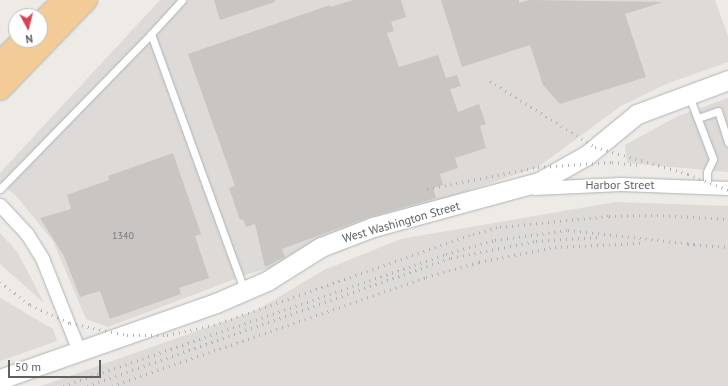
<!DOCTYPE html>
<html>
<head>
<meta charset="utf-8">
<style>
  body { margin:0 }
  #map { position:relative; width:728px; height:386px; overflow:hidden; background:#eeeae5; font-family:"PT Sans",sans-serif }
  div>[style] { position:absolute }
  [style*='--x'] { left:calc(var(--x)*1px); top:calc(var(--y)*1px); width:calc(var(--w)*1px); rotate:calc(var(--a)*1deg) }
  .industrial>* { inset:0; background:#dddad7 }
  .building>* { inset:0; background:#c9c5c2 }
  .roads { filter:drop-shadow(0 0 1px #b0b3b6) drop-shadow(0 0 1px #b0b3b6) }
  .lane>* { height:7px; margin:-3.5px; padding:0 3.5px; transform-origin:3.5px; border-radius:3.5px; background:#fff }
  .street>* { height:13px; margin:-6.5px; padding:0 6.5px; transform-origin:6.5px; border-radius:6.5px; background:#fff }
  .secondary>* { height:19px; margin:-9.5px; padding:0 9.5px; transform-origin:9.5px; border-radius:9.5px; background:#fff }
  .highway>* { height:22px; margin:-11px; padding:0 11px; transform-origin:11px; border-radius:11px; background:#f3cb97 }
  .rail>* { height:3px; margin-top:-1.5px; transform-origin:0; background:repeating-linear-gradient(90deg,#b1b2b2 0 1px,transparent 0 6px) }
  span { translate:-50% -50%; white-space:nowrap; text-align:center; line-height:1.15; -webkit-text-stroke:3px #fff; paint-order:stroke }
  .number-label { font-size:10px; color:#787a7c }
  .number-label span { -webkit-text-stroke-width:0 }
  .street-label { font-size:12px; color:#5d6164 }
  .north { position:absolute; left:8px; top:8px; width:40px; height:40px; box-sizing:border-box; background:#fff; border:1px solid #bec0c1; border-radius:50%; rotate:173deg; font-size:11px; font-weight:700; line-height:16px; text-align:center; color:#5d6164 }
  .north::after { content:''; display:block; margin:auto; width:14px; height:18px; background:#d94050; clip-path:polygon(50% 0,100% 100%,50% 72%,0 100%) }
  .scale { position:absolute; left:8px; top:360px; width:93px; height:18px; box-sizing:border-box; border:2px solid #5d6164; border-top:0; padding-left:5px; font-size:12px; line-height:14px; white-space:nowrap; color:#5d6164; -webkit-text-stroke:3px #fff; paint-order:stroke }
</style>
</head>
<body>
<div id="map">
  <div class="industrial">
    <div style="clip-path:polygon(160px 0,715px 0,728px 36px,728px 62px,666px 84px,621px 106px,538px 167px,329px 237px,282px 265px,251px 273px,108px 327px,86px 319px,53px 241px,18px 198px,0 182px,0 173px)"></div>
    <div style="clip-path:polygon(728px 98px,728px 172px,627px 163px,625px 145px,678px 116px)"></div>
    <div style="clip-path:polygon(616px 202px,728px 206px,728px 386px,41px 386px,257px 310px,324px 270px,401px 239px)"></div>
    <div style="clip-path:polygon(0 233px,18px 253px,44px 303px,0 264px)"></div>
    <div style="clip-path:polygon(0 298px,53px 329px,57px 341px,0 361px)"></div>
  </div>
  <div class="building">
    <div style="clip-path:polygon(214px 0,275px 0,275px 2px,220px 20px)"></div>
    <div style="clip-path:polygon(353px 0,401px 0,406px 17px,391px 22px,394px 31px,387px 33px,399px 67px,438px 55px,446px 78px,457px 75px,461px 86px,450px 89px,458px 112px,479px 104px,486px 124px,480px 126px,486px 148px,455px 158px,458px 168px,440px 174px,443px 185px,433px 188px,436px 198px,369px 217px,282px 249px,285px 257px,265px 267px,255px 224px,246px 227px,243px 219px,240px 220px,229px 188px,235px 186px,188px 54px,330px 5px,331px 7px)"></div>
    <div style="clip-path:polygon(441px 0,519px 0,519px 3px,529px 0,663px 2px,625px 14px,646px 77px,560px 104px,543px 85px,530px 45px,462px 67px)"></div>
    <div style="clip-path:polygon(173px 153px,201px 234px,195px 236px,209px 278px,179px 288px,181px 294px,110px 319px,100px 291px,80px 297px,64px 256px,40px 218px,71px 209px,67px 195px,109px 180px,108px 176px)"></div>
  </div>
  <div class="roads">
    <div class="lane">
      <div style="--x:151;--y:34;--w:46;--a:-47.6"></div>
      <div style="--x:689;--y:96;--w:67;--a:69.1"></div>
      <div style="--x:713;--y:159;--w:14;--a:115"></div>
      <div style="--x:707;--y:172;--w:15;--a:90"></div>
      <div style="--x:698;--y:118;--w:21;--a:-19"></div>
      <div style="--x:718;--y:111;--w:33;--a:72"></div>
      <div style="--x:0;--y:189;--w:216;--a:-45.7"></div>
      <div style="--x:151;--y:34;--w:271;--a:70"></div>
    </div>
    <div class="street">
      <div style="--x:534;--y:188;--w:87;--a:-2.6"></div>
      <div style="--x:621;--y:184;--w:107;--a:2.1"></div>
      <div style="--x:0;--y:205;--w:40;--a:47"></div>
      <div style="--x:27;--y:234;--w:28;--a:58"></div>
      <div style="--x:42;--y:258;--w:100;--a:68.3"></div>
    </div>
    <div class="secondary">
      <div style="--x:0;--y:379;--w:229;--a:-19.4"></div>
      <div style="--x:216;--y:303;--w:56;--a:-23.3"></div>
      <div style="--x:267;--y:281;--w:64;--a:-32.2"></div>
      <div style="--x:321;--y:247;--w:56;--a:-21"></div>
      <div style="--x:373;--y:227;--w:172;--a:-15.2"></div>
      <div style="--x:539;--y:182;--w:55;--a:-29.4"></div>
      <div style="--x:587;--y:155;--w:65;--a:-39.4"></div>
      <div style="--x:637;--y:114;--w:97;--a:-20.5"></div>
    </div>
    <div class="highway">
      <div style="--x:40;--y:24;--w:35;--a:-44"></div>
      <div style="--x:0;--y:63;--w:33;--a:-45"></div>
      <div style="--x:0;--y:89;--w:124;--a:-46"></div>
    </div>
  </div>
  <div class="rail">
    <div style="--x:490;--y:81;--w:124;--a:32.2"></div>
    <div style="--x:595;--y:147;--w:97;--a:16.2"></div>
    <div style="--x:688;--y:174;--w:43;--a:21.8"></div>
    <div style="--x:427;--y:189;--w:113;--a:-11.2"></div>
    <div style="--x:538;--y:167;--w:74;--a:-3.9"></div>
    <div style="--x:612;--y:162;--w:25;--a:7"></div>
    <div style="--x:688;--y:244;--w:40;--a:4.3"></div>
    <div style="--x:0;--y:282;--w:38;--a:37"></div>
    <div style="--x:30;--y:305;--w:44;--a:24.2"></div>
    <div style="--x:70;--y:323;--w:58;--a:11.9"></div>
    <div style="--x:127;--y:335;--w:40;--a:0"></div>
    <div style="--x:167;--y:335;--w:48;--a:-12"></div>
    <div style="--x:214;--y:325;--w:275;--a:-19.4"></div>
    <div style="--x:473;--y:234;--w:28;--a:-15"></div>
    <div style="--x:500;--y:227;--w:110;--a:-5.8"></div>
    <div style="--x:609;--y:216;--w:48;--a:-1.2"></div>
    <div style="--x:657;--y:215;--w:71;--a:3.2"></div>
    <div style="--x:63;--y:386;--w:405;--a:-19"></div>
    <div style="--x:446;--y:254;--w:51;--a:-15.9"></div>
    <div style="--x:495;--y:240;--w:74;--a:-7.8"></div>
    <div style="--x:568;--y:230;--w:127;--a:6.3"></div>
    <div style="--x:87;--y:386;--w:386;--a:-19.4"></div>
    <div style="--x:451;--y:258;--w:87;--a:-11.3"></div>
    <div style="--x:536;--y:241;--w:63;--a:-3.6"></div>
    <div style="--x:112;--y:386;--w:332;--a:-19.1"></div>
    <div style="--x:426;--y:277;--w:55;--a:-15.8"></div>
    <div style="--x:479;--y:262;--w:77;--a:-11.2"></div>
    <div style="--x:555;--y:247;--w:87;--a:-2.6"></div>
  </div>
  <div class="number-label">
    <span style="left:123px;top:236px">1340</span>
  </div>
  <div class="street-label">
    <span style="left:620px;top:185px">Harbor Street</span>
    <span style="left:401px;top:222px;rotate:-16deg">West Washington Street</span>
  </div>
  <div class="north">N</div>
  <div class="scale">50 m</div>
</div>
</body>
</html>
